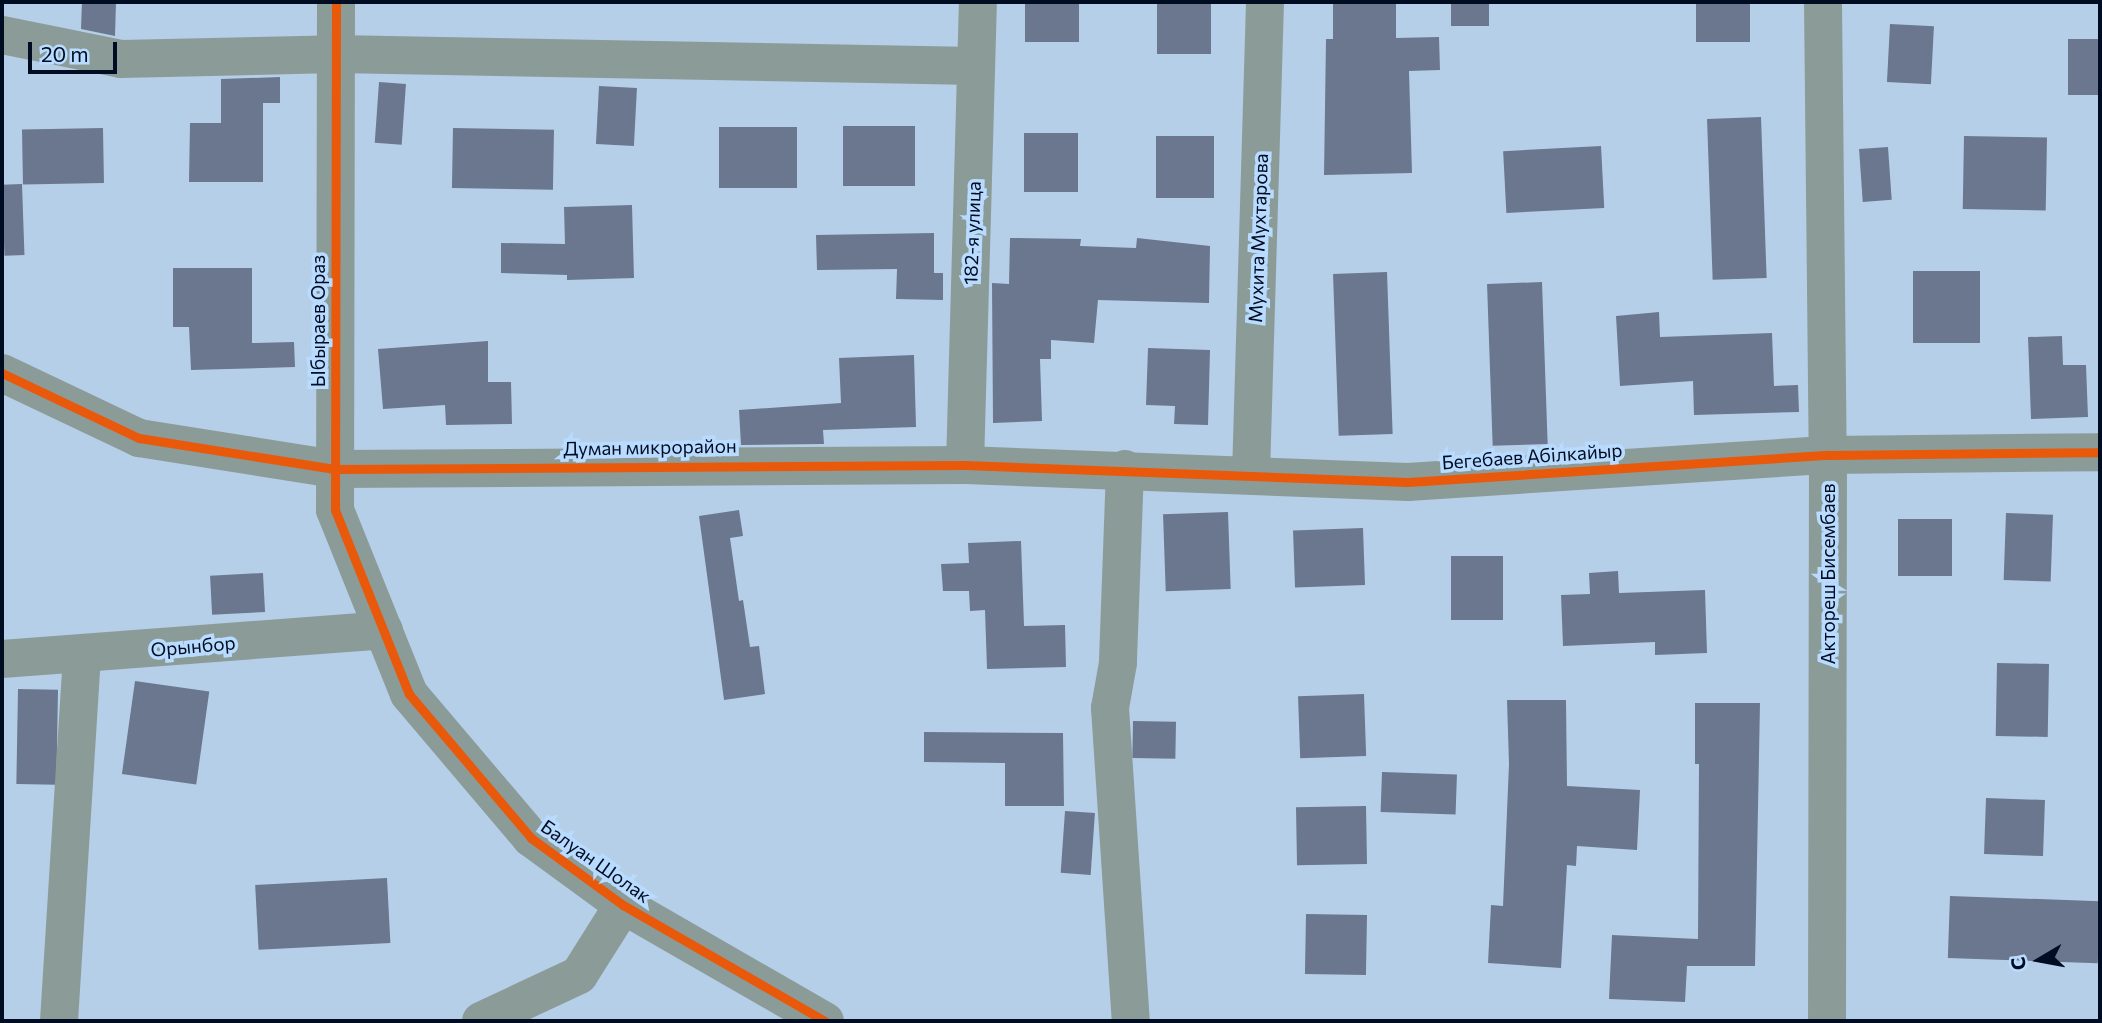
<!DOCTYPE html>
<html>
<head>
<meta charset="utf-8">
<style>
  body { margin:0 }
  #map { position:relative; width:2102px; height:1023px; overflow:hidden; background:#b6cfe9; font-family:Commissioner,sans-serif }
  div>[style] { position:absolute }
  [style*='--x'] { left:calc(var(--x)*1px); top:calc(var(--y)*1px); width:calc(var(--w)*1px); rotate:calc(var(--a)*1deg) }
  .building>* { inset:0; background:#6a778e; transform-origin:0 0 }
  .minor>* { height:38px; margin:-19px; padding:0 19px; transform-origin:19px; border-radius:19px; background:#8b9c98 }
  .cycleway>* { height:9px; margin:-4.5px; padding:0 4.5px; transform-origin:4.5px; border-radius:4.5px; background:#e8590c }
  span { translate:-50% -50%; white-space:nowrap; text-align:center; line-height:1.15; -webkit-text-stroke:7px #b8dbff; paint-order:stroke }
  .street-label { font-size:19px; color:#000c21 }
  .frame { position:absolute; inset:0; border:4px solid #000c21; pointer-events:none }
  .north { position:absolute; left:2004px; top:925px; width:70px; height:70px; -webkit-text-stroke:5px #b8dbff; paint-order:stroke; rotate:260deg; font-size:19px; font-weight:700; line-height:28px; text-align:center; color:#000c21 }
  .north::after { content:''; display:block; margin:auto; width:24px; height:32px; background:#000c21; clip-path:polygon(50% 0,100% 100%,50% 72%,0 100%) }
  .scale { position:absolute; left:28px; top:42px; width:89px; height:32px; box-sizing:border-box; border:4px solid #000c21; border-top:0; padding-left:9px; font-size:21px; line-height:24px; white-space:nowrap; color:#000c21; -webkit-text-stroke:5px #b8dbff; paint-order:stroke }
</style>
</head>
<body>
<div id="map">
  <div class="building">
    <div style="clip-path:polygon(82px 2px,116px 2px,115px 36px,81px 29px)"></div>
    <div style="left:1025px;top:2px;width:54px;height:40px"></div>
    <div style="left:1157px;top:2px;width:54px;height:52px"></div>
    <div style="clip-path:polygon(1333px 2px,1396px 2px,1396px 38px,1439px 37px,1440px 70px,1409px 71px,1412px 173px,1324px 175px,1326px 39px,1333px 39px)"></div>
    <div style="left:1451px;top:2px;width:38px;height:24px"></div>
    <div style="left:1696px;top:2px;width:54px;height:40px"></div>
    <div style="left:1890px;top:24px;width:44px;height:58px;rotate:3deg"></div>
    <div style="left:2100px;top:39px;width:56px;height:32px;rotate:90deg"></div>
    <div style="clip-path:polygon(280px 77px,280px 103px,263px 103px,263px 182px,189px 182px,190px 123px,221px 123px,221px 79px)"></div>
    <div style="left:379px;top:82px;width:27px;height:61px;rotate:4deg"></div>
    <div style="left:599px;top:86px;width:38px;height:58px;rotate:3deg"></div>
    <div style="left:1761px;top:117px;width:161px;height:54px;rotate:88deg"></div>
    <div style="left:843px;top:126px;width:72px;height:60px"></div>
    <div style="left:719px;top:127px;width:78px;height:61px"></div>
    <div style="left:103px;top:128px;width:55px;height:81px;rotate:89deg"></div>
    <div style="left:453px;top:128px;width:101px;height:60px;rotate:1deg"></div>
    <div style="left:1024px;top:133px;width:54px;height:59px"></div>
    <div style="left:1156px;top:136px;width:58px;height:62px"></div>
    <div style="left:1964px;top:136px;width:83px;height:73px;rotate:1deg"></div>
    <div style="left:1601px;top:146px;width:62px;height:98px;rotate:87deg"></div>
    <div style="left:1888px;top:147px;width:53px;height:29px;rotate:86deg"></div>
    <div style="left:22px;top:184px;width:71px;height:20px;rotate:88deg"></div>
    <div style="clip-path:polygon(632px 205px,634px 278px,567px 280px,567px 275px,501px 273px,501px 243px,565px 244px,564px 207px)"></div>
    <div style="clip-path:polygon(934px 233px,934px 273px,943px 273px,943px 300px,896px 299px,897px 269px,817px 270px,816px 235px)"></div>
    <div style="clip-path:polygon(1010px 238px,1081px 239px,1080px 246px,1136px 248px,1137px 238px,1210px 246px,1209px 303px,1098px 300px,1094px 343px,1051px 340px,1051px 359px,1040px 359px,1042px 421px,993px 423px,992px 283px,1009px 284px)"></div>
    <div style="clip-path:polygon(173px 268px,252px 268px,252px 343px,294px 342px,295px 367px,191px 370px,189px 327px,173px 327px)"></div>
    <div style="left:1913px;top:271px;width:67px;height:72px"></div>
    <div style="left:1387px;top:272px;width:162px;height:54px;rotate:88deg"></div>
    <div style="left:1542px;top:282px;width:162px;height:55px;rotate:88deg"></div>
    <div style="clip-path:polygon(1659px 312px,1660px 337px,1772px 333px,1774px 386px,1798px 385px,1799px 412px,1694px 415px,1693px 381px,1620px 386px,1616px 316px)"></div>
    <div style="clip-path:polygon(2062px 336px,2063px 365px,2086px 365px,2088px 417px,2031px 419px,2028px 337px)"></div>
    <div style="clip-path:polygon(488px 341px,488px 382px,511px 382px,512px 424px,446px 425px,445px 405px,383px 409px,378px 349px)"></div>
    <div style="clip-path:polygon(1148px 348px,1210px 350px,1208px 425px,1174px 424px,1175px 406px,1146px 405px)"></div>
    <div style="clip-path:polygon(914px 355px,916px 427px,823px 430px,824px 444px,741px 445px,739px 410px,841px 403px,839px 358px)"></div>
    <div style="clip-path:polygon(739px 510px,743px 536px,730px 538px,739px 601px,743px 600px,750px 647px,759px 646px,765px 694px,724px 700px,699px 516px)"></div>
    <div style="left:1228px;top:512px;width:77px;height:65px;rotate:88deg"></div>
    <div style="left:2006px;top:513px;width:47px;height:67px;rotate:2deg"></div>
    <div style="left:1898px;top:519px;width:54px;height:57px"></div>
    <div style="left:1363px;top:528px;width:57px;height:70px;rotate:88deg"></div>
    <div style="clip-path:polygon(1021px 541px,1024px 626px,1065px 625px,1066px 667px,987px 669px,985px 610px,970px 611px,969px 591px,943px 591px,941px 564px,969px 563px,968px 543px)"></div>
    <div style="left:1451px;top:556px;width:52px;height:64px"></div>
    <div style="clip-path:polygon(1618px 571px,1619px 593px,1705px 590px,1707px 653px,1655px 655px,1655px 642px,1563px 646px,1561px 595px,1590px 594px,1589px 573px)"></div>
    <div style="left:263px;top:573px;width:39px;height:53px;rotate:87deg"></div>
    <div style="left:1997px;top:663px;width:52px;height:73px;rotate:1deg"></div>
    <div style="left:135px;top:681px;width:75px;height:94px;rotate:8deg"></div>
    <div style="left:18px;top:689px;width:40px;height:95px;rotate:1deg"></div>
    <div style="left:1364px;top:694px;width:62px;height:66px;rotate:88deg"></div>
    <div style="clip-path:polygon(1507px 700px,1566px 700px,1567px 786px,1640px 790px,1637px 850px,1577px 846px,1576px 866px,1567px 865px,1561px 968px,1488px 963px,1491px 905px,1503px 906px,1509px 764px)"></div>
    <div style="clip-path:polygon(1695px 703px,1760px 703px,1755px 966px,1687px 966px,1685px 1002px,1609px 999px,1612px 935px,1698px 939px,1699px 764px,1695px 764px)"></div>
    <div style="left:1133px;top:721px;width:43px;height:37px;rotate:1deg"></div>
    <div style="clip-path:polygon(924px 732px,1063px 733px,1064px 806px,1005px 806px,1005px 763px,924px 762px)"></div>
    <div style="left:1382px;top:772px;width:75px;height:40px;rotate:2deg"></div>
    <div style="left:1986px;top:798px;width:59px;height:56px;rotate:2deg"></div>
    <div style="left:1366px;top:806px;width:58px;height:70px;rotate:89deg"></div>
    <div style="left:1065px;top:811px;width:30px;height:62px;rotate:4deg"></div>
    <div style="left:387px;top:878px;width:65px;height:132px;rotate:87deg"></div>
    <div style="left:1950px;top:896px;width:150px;height:62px;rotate:2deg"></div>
    <div style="left:1306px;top:914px;width:61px;height:60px;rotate:1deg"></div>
  </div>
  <div class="minor">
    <div style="--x:336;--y:2;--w:508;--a:90.11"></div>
    <div style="--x:335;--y:510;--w:198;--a:68.1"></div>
    <div style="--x:409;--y:694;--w:189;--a:49.7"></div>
    <div style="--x:531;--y:838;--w:114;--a:36.1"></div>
    <div style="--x:623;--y:905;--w:233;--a:29.9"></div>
    <div style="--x:1823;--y:2;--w:453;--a:89.4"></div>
    <div style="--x:1828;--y:455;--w:566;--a:90.1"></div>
    <div style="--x:2;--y:35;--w:121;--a:11.4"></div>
    <div style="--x:121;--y:59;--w:215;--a:-1.3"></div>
    <div style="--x:336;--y:54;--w:640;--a:1.07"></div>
    <div style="--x:2;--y:373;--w:152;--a:25.4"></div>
    <div style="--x:139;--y:438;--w:198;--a:9"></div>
    <div style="--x:335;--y:469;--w:630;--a:-0.36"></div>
    <div style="--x:965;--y:465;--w:443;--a:2.2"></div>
    <div style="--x:1408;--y:482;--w:421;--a:-3.7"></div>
    <div style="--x:1828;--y:455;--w:272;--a:-0.6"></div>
    <div style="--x:965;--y:465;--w:463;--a:-88.4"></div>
    <div style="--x:1125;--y:469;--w:194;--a:92.1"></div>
    <div style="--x:1118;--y:663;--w:46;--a:100.1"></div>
    <div style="--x:1110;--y:708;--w:314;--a:86.2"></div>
    <div style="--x:1251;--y:474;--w:472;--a:-88.3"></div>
    <div style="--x:2;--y:659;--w:383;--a:-4.3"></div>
    <div style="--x:59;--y:1021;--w:368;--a:-86.4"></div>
    <div style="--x:481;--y:1021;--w:108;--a:-25.1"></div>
    <div style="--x:579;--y:975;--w:83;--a:-57.8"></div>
  </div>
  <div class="cycleway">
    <div style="--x:336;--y:2;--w:508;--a:90.11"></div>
    <div style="--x:335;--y:510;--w:198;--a:68.1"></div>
    <div style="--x:409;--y:694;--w:189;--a:49.7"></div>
    <div style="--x:531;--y:838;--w:114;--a:36.1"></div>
    <div style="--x:623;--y:905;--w:233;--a:29.9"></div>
    <div style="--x:2;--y:373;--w:152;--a:25.4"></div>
    <div style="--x:139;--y:438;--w:198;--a:9"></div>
    <div style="--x:335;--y:469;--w:630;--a:-0.36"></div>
    <div style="--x:965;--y:465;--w:443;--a:2.2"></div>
    <div style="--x:1408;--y:482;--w:421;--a:-3.7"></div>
    <div style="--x:1828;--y:455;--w:272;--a:-0.6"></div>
  </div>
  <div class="street-label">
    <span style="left:972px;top:233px;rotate:-88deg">182-я улица</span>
    <span style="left:1258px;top:238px;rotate:-88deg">Мухита Мухтарова</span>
    <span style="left:318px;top:321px;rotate:-90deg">Ыбыраев Ораз</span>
    <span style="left:650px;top:447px;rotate:-1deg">Думан микрорайон</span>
    <span style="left:1532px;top:456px;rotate:-4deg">Бегебаев Абілкайыр</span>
    <span style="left:1828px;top:574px;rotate:-90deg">Актореш Бисембаев</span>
    <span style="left:193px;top:646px;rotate:-5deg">Орынбор</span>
    <span style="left:596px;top:861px;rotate:35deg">Балуан Шолак</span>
  </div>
  <div class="frame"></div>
  <div class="north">С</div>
  <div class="scale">20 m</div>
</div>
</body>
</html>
